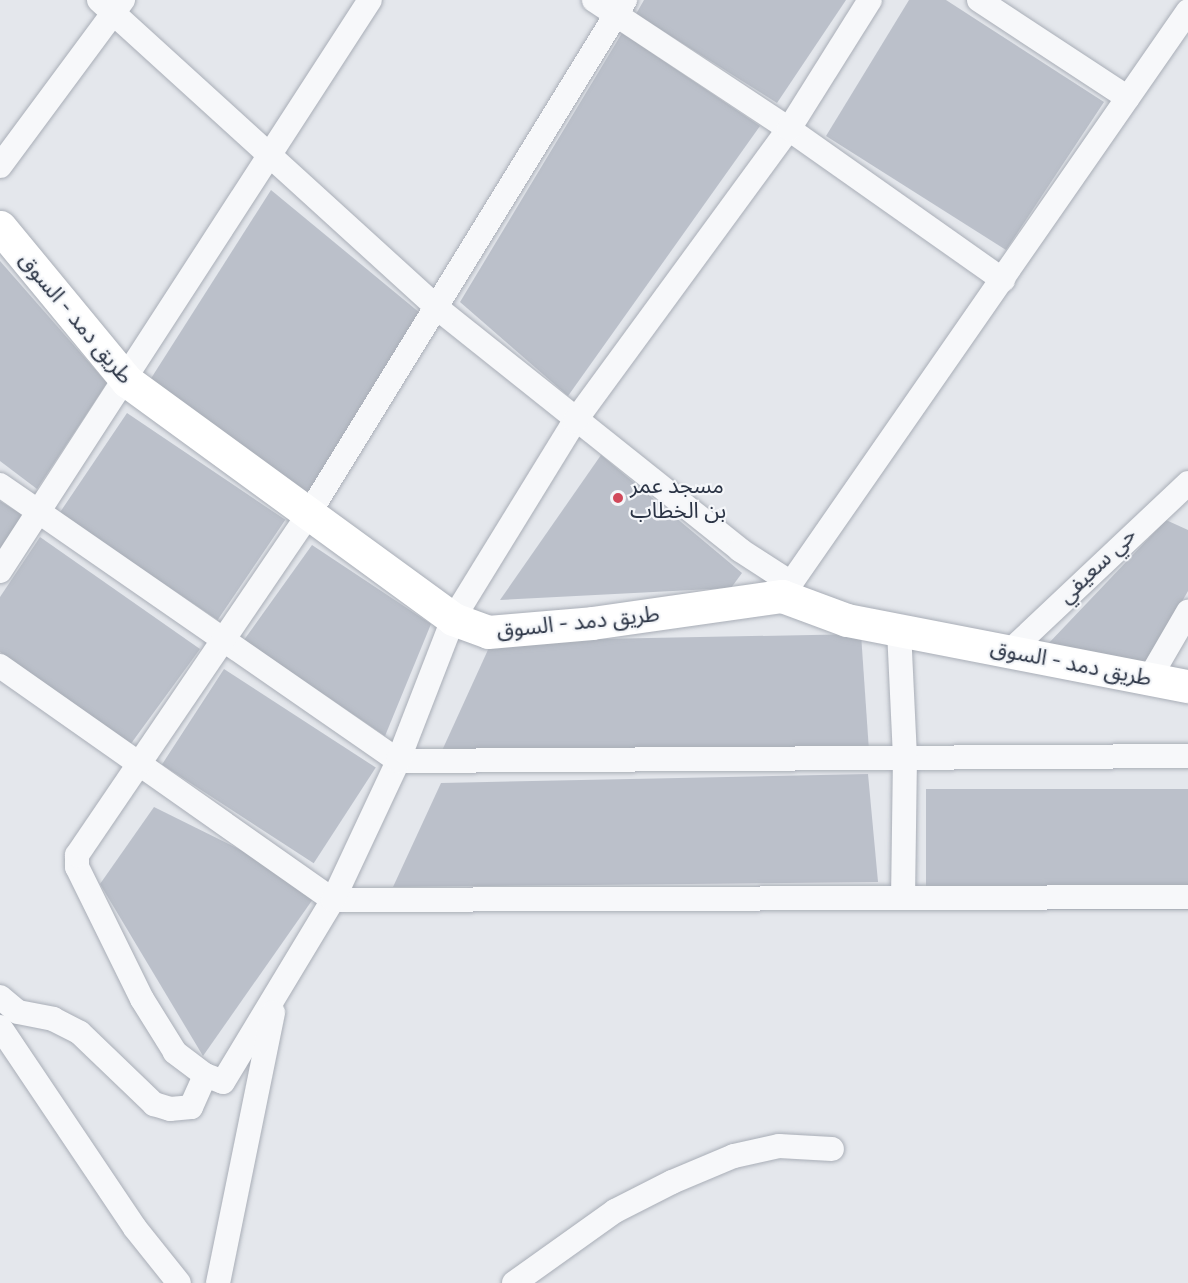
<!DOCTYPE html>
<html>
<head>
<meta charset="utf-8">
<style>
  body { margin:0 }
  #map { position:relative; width:1188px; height:1283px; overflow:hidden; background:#e4e7ec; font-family:Figtree,"Noto Sans Arabic",sans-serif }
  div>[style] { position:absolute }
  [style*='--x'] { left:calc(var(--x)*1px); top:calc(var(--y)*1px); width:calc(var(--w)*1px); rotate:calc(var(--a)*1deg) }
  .building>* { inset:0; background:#bbc0ca; transform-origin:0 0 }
  .roads { filter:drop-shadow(0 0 2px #a9aeb7) drop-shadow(0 0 2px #a9aeb7) }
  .minor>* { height:24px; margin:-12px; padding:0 12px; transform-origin:12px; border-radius:12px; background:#f7f8fa }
  .secondary>* { height:33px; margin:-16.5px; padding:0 16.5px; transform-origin:16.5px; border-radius:16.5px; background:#fff }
  .dots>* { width:16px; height:16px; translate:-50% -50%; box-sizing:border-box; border:3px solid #f4f6f9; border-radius:50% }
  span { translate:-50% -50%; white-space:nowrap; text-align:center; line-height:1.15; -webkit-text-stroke:4.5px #f4f6f9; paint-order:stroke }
  .street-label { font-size:22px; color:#2b3445 }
  .poi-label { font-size:22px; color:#2b3445 }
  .left { translate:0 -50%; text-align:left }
</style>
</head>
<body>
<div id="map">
  <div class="building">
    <div style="clip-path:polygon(644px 0,846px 0,777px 103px,636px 14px)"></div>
    <div style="clip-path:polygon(909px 0,946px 0,1104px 102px,1006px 250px,826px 136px)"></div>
    <div style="clip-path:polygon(622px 33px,760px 126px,568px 396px,460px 302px)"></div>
    <div style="clip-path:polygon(271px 190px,420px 313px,307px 495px,150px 380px)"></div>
    <div style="clip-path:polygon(0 261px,107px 383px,37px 489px,0 461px)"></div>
    <div style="left:127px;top:413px;width:191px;height:121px;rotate:34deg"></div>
    <div style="clip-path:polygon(601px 455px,742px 573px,731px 588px,500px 600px)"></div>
    <div style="clip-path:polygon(0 501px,24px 516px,0 552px)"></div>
    <div style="clip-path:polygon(1166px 520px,1188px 530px,1188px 591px,1147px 663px,1047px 645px)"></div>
    <div style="clip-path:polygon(40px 537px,200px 649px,130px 745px,0 652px,0 597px)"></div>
    <div style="clip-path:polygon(312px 545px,431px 624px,385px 736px,244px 640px)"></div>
    <div style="clip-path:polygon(861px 634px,869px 751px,440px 755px,492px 641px)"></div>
    <div style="left:224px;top:669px;width:181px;height:114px;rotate:33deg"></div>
    <div style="clip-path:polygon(868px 774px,878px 882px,393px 887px,441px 783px)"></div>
    <div style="left:926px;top:789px;width:262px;height:121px"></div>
    <div style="clip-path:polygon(154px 807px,320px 889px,203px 1056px,100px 884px)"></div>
  </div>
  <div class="roads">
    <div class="minor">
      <div style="--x:99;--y:0;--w:456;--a:42.3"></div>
      <div style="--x:436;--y:307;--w:389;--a:38.6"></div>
      <div style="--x:740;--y:550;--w:61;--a:32.9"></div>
      <div style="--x:594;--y:0;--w:234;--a:33.5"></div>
      <div style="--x:789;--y:129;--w:262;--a:35.2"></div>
      <div style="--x:979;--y:0;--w:178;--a:33.3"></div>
      <div style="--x:0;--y:166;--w:207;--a:-53.5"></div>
      <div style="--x:0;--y:485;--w:484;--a:34.7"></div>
      <div style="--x:398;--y:761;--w:790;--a:-0.36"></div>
      <div style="--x:0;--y:571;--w:680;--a:-57.06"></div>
      <div style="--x:782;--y:596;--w:712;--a:-55.24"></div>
      <div style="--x:899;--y:630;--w:126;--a:87.3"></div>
      <div style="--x:905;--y:756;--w:142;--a:90.8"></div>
      <div style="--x:1010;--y:651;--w:245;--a:-43.3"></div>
      <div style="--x:0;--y:666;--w:407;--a:35.1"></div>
      <div style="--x:333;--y:900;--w:855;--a:-0.2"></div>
      <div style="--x:1149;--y:679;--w:78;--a:-59.8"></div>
      <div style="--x:0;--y:997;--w:23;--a:40"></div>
      <div style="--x:18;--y:1012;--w:36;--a:11"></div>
      <div style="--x:53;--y:1019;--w:30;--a:27"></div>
      <div style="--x:80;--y:1033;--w:103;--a:43.8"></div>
      <div style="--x:154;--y:1104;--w:17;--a:17"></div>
      <div style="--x:170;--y:1109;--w:21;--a:-5"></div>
      <div style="--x:191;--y:1107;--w:35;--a:-66"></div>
      <div style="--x:205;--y:1075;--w:19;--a:21"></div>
      <div style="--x:223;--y:1082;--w:213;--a:-58.9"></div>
      <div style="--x:333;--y:900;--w:153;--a:-64.9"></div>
      <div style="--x:398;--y:761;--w:152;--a:-68.8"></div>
      <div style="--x:453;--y:619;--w:233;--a:-58.4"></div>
      <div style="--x:575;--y:421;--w:362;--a:-53.8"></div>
      <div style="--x:789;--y:129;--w:152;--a:-57.9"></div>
      <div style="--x:0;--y:1027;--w:242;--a:56.1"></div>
      <div style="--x:135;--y:1228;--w:70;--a:51.3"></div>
      <div style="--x:205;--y:1075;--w:38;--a:-143"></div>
      <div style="--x:175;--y:1052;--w:62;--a:-121.9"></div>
      <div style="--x:142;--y:999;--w:147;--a:-116.2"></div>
      <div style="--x:77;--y:867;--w:12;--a:-90"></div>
      <div style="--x:77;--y:855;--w:411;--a:-55.8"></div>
      <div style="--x:308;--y:515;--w:605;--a:-58.39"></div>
      <div style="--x:218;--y:1283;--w:276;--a:-78.5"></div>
      <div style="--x:514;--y:1283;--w:124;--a:-35.5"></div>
      <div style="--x:615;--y:1211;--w:64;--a:-27"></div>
      <div style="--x:672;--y:1182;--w:67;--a:-22.8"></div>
      <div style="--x:734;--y:1156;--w:46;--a:-12.5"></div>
      <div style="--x:779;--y:1146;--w:53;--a:3.2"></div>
    </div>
    <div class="secondary">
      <div style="--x:0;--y:227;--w:200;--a:50.5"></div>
      <div style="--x:127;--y:381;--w:404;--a:36.1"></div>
      <div style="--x:453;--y:619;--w:37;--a:20"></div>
      <div style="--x:488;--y:632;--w:104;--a:-4.9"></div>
      <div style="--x:592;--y:623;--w:192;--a:-8.1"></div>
      <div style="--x:782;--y:596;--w:69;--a:20.3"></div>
      <div style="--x:847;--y:620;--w:347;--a:11"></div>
    </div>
  </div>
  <div class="dots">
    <div style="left:618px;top:498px;background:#d1495b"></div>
  </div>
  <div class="street-label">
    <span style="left:76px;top:318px;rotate:50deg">طريق دمد - السوق</span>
    <span style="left:1097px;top:565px;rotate:-44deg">حي سعيفي</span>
    <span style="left:578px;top:622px;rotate:-6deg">طريق دمد - السوق</span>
    <span style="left:1071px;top:663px;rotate:11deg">طريق دمد - السوق</span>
  </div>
  <div class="poi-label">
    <span class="left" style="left:630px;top:498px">مسجد عمر<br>بن الخطاب</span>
  </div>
</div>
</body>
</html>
